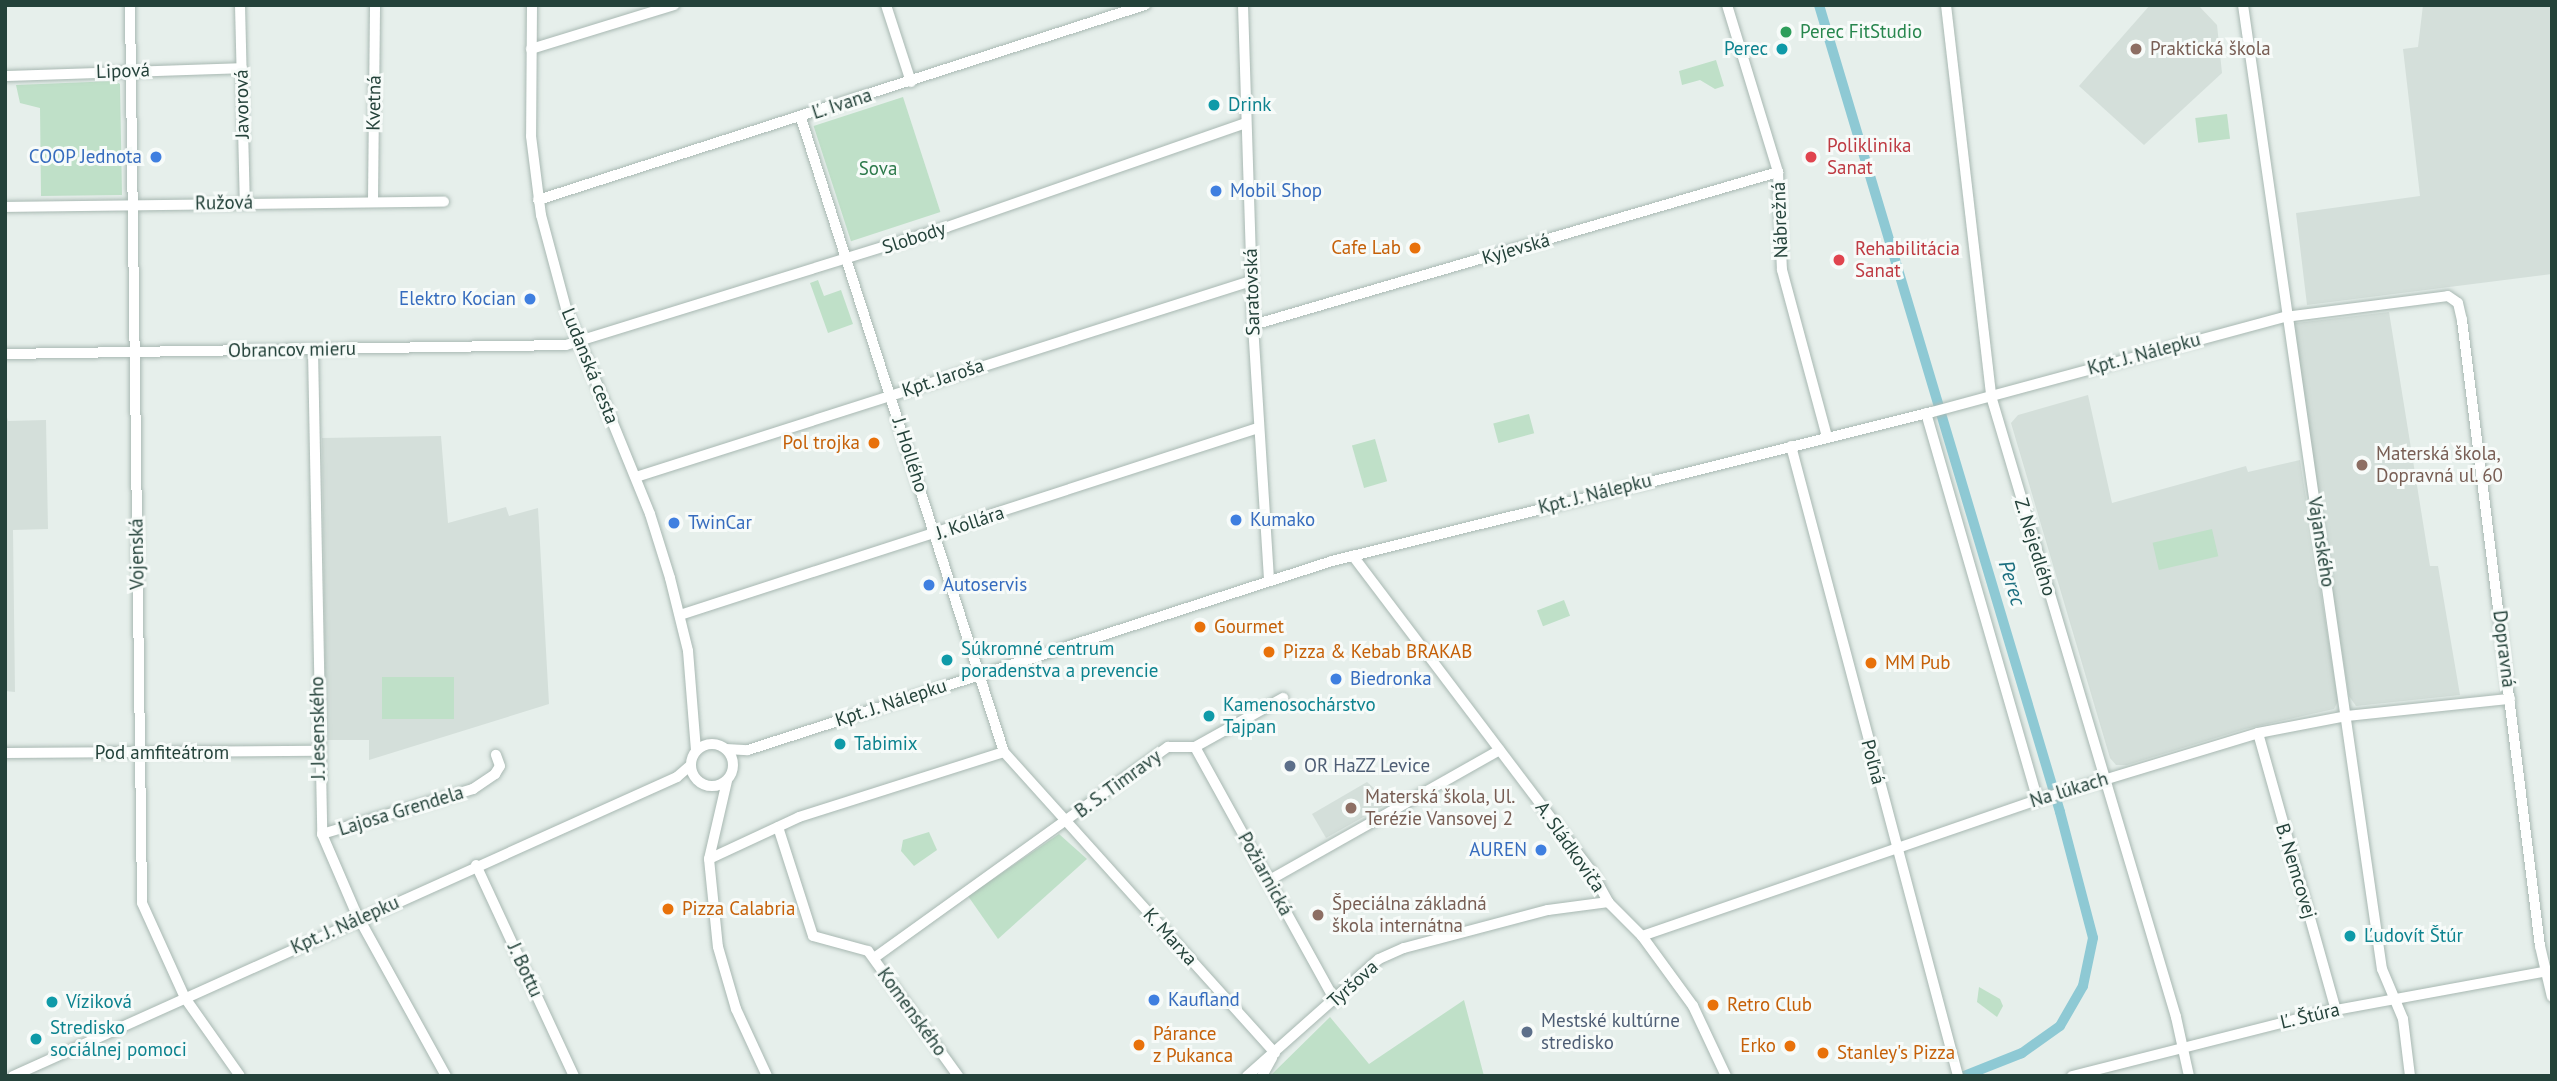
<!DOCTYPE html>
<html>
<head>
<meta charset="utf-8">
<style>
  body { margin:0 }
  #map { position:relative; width:2557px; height:1081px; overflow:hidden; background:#e6efeb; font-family:"PT Sans",sans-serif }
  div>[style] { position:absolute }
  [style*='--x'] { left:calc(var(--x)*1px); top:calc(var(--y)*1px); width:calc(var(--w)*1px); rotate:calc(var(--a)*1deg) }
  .built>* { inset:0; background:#d4dfda }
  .green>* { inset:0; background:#bfe0c8; transform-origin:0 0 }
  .canal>* { height:10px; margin:-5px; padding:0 5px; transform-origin:5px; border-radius:5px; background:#8ec9d4 }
  .roads { filter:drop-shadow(0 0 2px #a8b8b2) drop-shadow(0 0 2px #a8b8b2) }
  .minor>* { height:10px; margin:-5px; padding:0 5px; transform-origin:5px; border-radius:5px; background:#fff }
  .minor>.ring { margin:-5px; padding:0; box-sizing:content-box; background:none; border:10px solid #fff; border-radius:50% }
  .dots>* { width:19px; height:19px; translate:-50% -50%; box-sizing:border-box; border:4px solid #f7fbf9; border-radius:50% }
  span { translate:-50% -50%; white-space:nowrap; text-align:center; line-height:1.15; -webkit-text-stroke:6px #f7fbf9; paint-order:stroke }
  .leisure-label { font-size:19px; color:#27864d }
  .left { translate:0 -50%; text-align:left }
  .culture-label { font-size:19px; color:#0d838f }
  .right { translate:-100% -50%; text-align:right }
  .education-label { font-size:19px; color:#785e54 }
  .street-label { font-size:19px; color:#24423a }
  .health-label { font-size:19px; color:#be3a42 }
  .shop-label { font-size:19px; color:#366cbe }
  .park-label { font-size:19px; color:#2d7a4b }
  .food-label { font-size:19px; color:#c56008 }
  .service-label { font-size:19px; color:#4e5e75 }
  .water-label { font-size:21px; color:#1c6f80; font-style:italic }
  .frame { position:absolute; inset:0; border:7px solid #24423a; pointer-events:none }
</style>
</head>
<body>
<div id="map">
  <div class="built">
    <div style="clip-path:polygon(2150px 5px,2198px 5px,2217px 25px,2222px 73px,2144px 145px,2079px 86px)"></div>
    <div style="clip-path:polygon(2423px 5px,2552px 5px,2552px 274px,2307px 305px,2296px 213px,2420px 196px,2403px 49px,2418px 47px)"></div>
    <div style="clip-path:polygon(2389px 312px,2430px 566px,2438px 566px,2460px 695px,2356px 706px,2349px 696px,2288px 324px)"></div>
    <div style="clip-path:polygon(2088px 395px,2112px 503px,2246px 466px,2248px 472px,2300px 460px,2338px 701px,2334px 709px,2245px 729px,2127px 765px,2116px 765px,2110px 758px,2011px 423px,2018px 415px)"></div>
    <div style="clip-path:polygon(5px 410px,8px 421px,46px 420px,48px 529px,13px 530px,15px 692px,5px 691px)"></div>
    <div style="clip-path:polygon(441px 436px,448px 523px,506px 507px,509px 516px,538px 508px,549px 704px,369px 760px,369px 740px,326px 740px,322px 438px)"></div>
    <div style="clip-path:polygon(1367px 782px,1390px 802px,1326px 838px,1312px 814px)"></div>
  </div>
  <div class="green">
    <div style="clip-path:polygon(1716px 60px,1724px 86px,1715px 89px,1700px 80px,1682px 85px,1679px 71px)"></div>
    <div style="clip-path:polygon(115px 81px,120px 84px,122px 195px,41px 196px,40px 108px,20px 103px,16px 85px)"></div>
    <div style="left:903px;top:97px;width:121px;height:94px;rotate:72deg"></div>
    <div style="left:2227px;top:114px;width:25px;height:32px;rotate:83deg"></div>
    <div style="clip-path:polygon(818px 280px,824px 296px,841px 290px,853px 324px,828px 333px,810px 283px)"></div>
    <div style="left:1529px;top:414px;width:20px;height:37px;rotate:75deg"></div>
    <div style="left:1375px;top:439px;width:44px;height:24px;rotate:74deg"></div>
    <div style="left:2212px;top:529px;width:28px;height:61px;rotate:77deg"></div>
    <div style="left:1564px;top:600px;width:17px;height:29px;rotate:69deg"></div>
    <div style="left:454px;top:677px;width:42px;height:72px;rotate:90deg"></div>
    <div style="clip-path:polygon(929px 832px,937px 850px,914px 866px,901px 851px,903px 840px)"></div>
    <div style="clip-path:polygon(1059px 834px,1087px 859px,998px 939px,968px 896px)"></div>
    <div style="clip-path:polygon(1979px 987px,2000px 999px,2003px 1006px,1997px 1017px,1977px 1002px)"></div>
    <div style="clip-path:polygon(1464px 1000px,1484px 1076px,1270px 1076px,1330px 1017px,1369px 1064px)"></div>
  </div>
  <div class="canal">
    <div style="--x:1819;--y:5;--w:842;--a:73.37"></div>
    <div style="--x:2060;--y:812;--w:130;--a:75.3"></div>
    <div style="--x:2093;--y:938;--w:49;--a:101.8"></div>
    <div style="--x:2083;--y:986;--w:46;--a:119.9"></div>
    <div style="--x:2060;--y:1026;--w:47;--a:144.6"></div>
    <div style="--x:2022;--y:1053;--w:62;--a:158.4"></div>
  </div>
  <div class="roads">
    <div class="minor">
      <div style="--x:130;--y:5;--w:898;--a:89.23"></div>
      <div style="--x:142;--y:903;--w:104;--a:65.6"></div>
      <div style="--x:185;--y:998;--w:95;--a:54.8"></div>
      <div style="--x:240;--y:5;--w:198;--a:88.6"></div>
      <div style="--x:532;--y:5;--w:131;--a:90.4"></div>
      <div style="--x:531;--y:136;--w:80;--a:82.8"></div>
      <div style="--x:541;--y:215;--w:96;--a:75"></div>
      <div style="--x:566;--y:308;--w:222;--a:67.8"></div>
      <div style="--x:650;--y:514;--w:67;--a:72.6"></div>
      <div style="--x:670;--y:578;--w:75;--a:76.1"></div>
      <div style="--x:688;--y:651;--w:100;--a:85.4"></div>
      <div style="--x:886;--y:5;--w:81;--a:72"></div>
      <div style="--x:1243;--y:5;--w:320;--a:88.2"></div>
      <div style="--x:1253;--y:325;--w:254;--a:86.4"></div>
      <div style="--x:1727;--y:5;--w:175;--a:73"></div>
      <div style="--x:1778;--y:172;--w:98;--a:87.7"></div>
      <div style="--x:1782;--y:270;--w:173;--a:74.9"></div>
      <div style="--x:1946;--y:5;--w:394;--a:83.4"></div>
      <div style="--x:1991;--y:396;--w:648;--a:73.41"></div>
      <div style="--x:2176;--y:1017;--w:60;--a:77.6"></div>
      <div style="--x:2243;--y:5;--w:974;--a:81.8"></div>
      <div style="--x:2382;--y:969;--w:54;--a:67.2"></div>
      <div style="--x:2403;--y:1019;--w:57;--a:83"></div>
      <div style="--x:531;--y:49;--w:150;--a:-17.1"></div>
      <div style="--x:5;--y:76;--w:237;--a:-1.9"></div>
      <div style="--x:801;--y:118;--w:666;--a:72.25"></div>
      <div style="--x:1004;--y:752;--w:405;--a:48"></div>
      <div style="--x:373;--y:200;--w:195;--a:-89.4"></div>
      <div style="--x:538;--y:200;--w:638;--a:-17.81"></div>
      <div style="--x:5;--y:207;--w:439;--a:-0.7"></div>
      <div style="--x:1253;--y:325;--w:547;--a:-16.25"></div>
      <div style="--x:313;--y:350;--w:484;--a:88.9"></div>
      <div style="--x:322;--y:834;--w:86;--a:66.7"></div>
      <div style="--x:356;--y:913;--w:186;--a:61.1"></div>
      <div style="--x:5;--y:354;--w:561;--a:-0.92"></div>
      <div style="--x:566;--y:345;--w:399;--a:-17.2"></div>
      <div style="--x:947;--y:227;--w:316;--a:-19.2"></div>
      <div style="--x:1926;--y:413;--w:403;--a:73.9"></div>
      <div style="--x:1791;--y:446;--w:652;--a:75.15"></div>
      <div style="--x:636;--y:477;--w:645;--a:-17.68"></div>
      <div style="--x:1353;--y:556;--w:393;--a:52.9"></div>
      <div style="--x:1590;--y:869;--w:38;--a:61"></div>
      <div style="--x:1608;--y:902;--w:48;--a:45"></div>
      <div style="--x:1642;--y:936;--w:87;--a:53.9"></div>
      <div style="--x:1693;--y:1006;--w:77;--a:64.8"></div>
      <div style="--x:680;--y:615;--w:607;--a:-17.93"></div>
      <div style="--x:2258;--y:733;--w:288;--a:74.3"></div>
      <div class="ring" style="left:691px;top:744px;width:32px;height:32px"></div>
      <div style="--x:1195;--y:747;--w:290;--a:61.1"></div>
      <div style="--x:726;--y:749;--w:22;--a:3"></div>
      <div style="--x:748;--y:750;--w:614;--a:-17.93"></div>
      <div style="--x:1332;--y:561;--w:618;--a:-13.95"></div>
      <div style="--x:1932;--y:412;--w:366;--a:-15.1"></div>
      <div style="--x:2285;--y:317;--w:164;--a:-7.3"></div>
      <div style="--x:2448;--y:296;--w:12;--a:35"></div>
      <div style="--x:2458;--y:303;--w:17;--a:77"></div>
      <div style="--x:2462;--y:320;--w:631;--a:82.9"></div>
      <div style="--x:2540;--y:946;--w:52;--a:76.8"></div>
      <div style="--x:5;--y:753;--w:313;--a:-0.4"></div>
      <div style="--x:727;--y:781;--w:80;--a:103"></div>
      <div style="--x:709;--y:859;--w:88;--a:84.2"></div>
      <div style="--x:718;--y:947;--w:65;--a:73.8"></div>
      <div style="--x:736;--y:1009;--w:74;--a:65.2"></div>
      <div style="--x:778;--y:827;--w:114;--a:72.2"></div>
      <div style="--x:813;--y:936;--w:57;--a:15.3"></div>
      <div style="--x:868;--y:951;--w:154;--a:54.2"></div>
      <div style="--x:322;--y:834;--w:158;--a:-16.6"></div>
      <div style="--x:473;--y:789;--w:27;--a:-34"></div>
      <div style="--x:495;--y:774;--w:9;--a:-58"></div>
      <div style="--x:500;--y:766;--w:12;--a:-110"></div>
      <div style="--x:709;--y:859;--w:99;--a:-25"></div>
      <div style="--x:799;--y:817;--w:215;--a:-17.6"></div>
      <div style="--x:476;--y:865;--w:233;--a:65.1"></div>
      <div style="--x:1268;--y:881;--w:266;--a:-29.5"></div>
      <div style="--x:1642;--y:936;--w:419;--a:-19"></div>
      <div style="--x:2038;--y:800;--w:230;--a:-16.9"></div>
      <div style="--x:2258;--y:733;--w:91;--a:-10.8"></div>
      <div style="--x:2347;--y:716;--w:164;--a:-6"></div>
      <div style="--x:874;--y:958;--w:362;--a:-35.7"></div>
      <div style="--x:1168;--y:747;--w:27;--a:0"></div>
      <div style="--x:1195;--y:747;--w:101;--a:-29.1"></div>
      <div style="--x:13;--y:1076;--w:728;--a:-24.24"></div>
      <div style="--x:677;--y:777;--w:18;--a:-41"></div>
      <div style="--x:1247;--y:1076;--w:176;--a:-41.6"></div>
      <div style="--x:1379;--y:959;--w:27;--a:-24"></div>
      <div style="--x:1404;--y:948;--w:149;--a:-14.8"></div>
      <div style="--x:1548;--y:910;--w:61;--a:-7.6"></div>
      <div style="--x:1262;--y:1076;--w:21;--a:-61"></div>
      <div style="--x:2072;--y:1076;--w:261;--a:-14.2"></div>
      <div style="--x:2325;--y:1012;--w:228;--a:-10.4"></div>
    </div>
  </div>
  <div class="dots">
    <div style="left:1786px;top:32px;background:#2e9e5b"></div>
    <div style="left:1782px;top:49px;background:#0f9aa8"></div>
    <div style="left:2136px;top:49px;background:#8d6e63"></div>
    <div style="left:1214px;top:105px;background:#0f9aa8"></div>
    <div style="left:156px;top:157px;background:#3f7fe0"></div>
    <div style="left:1811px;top:157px;background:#e0444e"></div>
    <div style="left:1216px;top:191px;background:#3f7fe0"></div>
    <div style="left:1415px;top:248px;background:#e8710a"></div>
    <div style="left:1839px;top:260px;background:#e0444e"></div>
    <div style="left:530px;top:299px;background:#3f7fe0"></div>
    <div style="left:874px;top:443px;background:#e8710a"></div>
    <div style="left:2362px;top:465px;background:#8d6e63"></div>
    <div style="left:1236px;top:520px;background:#3f7fe0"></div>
    <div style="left:674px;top:523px;background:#3f7fe0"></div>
    <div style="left:929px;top:585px;background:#3f7fe0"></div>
    <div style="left:1200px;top:627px;background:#e8710a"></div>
    <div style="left:1269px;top:652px;background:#e8710a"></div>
    <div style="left:947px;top:660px;background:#0f9aa8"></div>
    <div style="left:1871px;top:663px;background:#e8710a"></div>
    <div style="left:1336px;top:679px;background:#3f7fe0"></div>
    <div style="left:1209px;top:716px;background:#0f9aa8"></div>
    <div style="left:840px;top:744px;background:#0f9aa8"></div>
    <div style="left:1290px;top:766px;background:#5c6f8a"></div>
    <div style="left:1351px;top:808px;background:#8d6e63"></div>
    <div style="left:1541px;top:850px;background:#3f7fe0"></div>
    <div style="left:668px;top:909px;background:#e8710a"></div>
    <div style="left:1318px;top:915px;background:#8d6e63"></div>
    <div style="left:2350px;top:936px;background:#0f9aa8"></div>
    <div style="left:1154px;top:1000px;background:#3f7fe0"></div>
    <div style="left:52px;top:1002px;background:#0f9aa8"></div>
    <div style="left:1713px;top:1005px;background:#e8710a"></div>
    <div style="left:1527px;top:1032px;background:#5c6f8a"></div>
    <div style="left:36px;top:1039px;background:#0f9aa8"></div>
    <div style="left:1139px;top:1045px;background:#e8710a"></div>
    <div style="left:1790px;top:1046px;background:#e8710a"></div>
    <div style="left:1823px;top:1053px;background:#e8710a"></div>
  </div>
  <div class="leisure-label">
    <span class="left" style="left:1800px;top:32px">Perec FitStudio</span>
  </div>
  <div class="culture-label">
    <span class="right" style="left:1768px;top:49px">Perec</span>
    <span class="left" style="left:1228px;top:105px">Drink</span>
    <span class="left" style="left:961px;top:660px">Súkromné centrum<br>poradenstva a prevencie</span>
    <span class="left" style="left:1223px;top:716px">Kamenosochárstvo<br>Tajpan</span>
    <span class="left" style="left:854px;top:744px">Tabimix</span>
    <span class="left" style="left:2364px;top:936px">Ľudovít Štúr</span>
    <span class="left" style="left:66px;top:1002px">Víziková</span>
    <span class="left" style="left:50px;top:1039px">Stredisko<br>sociálnej pomoci</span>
  </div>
  <div class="education-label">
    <span class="left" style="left:2150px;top:49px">Praktická škola</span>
    <span class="left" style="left:2376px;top:465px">Materská škola,<br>Dopravná ul. 60</span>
    <span class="left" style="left:1365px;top:808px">Materská škola, Ul.<br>Terézie Vansovej 2</span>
    <span class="left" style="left:1332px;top:915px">Špeciálna základná<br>škola internátna</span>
  </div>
  <div class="street-label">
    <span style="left:123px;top:71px;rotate:-2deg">Lipová</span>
    <span style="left:374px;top:103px;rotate:-89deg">Kvetná</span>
    <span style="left:242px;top:104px;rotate:-91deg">Javorová</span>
    <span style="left:842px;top:104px;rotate:-18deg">Ľ. Ivana</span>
    <span style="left:224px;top:203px;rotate:-1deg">Ružová</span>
    <span style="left:1780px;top:220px;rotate:-92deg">Nábrežná</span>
    <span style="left:914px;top:238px;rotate:-18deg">Slobody</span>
    <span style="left:1516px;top:249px;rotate:-16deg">Kyjevská</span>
    <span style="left:1252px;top:292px;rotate:-92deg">Saratovská</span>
    <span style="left:292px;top:350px;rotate:-1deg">Obrancov mieru</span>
    <span style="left:2144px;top:354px;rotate:-15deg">Kpt. J. Nálepku</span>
    <span style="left:590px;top:366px;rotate:68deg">Ludanská cesta</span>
    <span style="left:943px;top:378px;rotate:-18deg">Kpt. Jaroša</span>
    <span style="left:910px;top:455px;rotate:72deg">J. Hollého</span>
    <span style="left:1595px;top:494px;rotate:-14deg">Kpt. J. Nálepku</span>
    <span style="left:970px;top:523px;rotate:-18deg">J. Kollára</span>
    <span style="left:2321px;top:542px;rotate:81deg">Vajanského</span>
    <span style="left:2035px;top:547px;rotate:73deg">Z. Nejedlého</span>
    <span style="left:137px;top:554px;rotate:-91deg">Vojenská</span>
    <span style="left:2504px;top:649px;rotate:83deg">Dopravná</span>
    <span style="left:891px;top:703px;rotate:-18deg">Kpt. J. Nálepku</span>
    <span style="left:318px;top:728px;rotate:-91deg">J. Jesenského</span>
    <span style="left:162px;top:753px">Pod amfiteátrom</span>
    <span style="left:1873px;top:762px;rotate:75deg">Poľná</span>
    <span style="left:1118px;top:784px;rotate:-36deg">B. S. Timravy</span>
    <span style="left:2069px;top:790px;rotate:-17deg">Na lúkach</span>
    <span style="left:401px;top:811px;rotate:-17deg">Lajosa Grendela</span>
    <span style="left:1570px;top:847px;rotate:55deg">A. Sládkoviča</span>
    <span style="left:2296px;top:871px;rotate:73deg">B. Nemcovej</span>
    <span style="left:1265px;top:874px;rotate:61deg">Požiarnická</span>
    <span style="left:345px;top:925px;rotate:-24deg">Kpt. J. Nálepku</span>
    <span style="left:1170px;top:937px;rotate:48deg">K. Marxa</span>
    <span style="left:525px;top:970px;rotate:65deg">J. Bottu</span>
    <span style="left:1353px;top:984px;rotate:-42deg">Tyršova</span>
    <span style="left:912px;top:1012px;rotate:54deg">Komenského</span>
    <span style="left:2310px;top:1016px;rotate:-13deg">Ľ. Štúra</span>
  </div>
  <div class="health-label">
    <span class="left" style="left:1827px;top:157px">Poliklinika<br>Sanat</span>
    <span class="left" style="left:1855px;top:260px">Rehabilitácia<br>Sanat</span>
  </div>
  <div class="shop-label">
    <span class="right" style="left:142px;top:157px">COOP Jednota</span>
    <span class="left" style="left:1230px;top:191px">Mobil Shop</span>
    <span class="right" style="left:516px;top:299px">Elektro Kocian</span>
    <span class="left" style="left:1250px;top:520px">Kumako</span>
    <span class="left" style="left:688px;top:523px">TwinCar</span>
    <span class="left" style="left:943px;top:585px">Autoservis</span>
    <span class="left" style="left:1350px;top:679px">Biedronka</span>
    <span class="right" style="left:1527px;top:850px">AUREN</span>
    <span class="left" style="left:1168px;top:1000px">Kaufland</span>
  </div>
  <div class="park-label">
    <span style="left:878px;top:169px">Sova</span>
  </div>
  <div class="food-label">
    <span class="right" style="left:1401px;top:248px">Cafe Lab</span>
    <span class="right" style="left:860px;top:443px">Pol trojka</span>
    <span class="left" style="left:1214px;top:627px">Gourmet</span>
    <span class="left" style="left:1283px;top:652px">Pizza &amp; Kebab BRAKAB</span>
    <span class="left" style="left:1885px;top:663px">MM Pub</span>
    <span class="left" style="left:682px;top:909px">Pizza Calabria</span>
    <span class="left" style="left:1727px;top:1005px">Retro Club</span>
    <span class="left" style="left:1153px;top:1045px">Párance<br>z Pukanca</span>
    <span class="right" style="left:1776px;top:1046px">Erko</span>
    <span class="left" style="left:1837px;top:1053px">Stanley's Pizza</span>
  </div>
  <div class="service-label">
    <span class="left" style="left:1304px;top:766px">OR HaZZ Levice</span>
    <span class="left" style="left:1541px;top:1032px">Mestské kultúrne<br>stredisko</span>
  </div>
  <div class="water-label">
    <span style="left:2012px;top:583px;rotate:73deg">Perec</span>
  </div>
  <div class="frame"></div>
</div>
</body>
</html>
